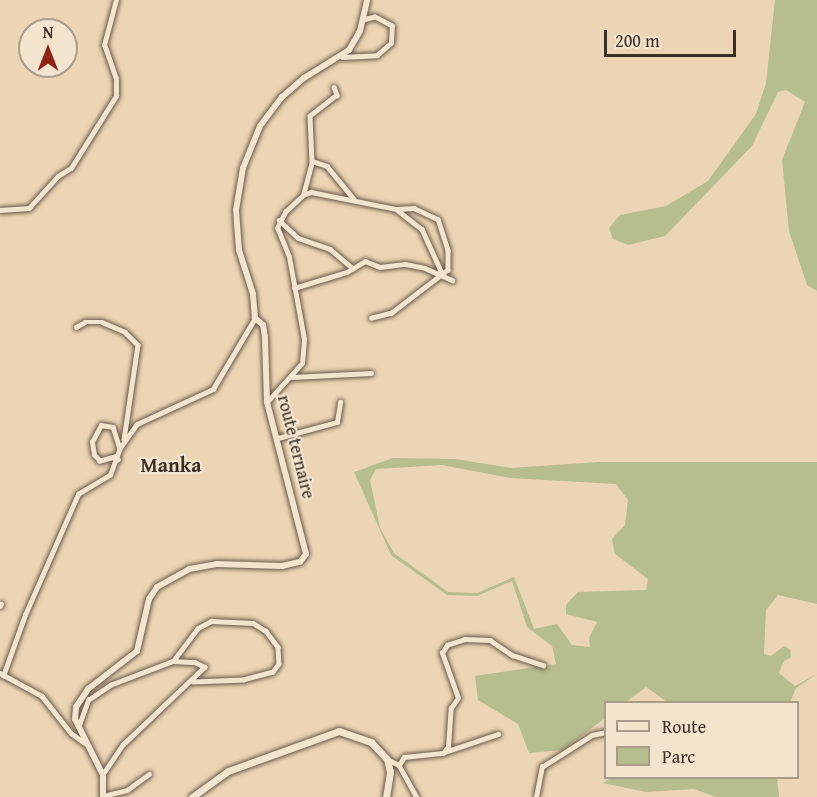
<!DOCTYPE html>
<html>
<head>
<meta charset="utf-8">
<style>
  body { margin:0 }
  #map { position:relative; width:817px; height:797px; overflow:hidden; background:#ecd5b4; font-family:"Gentium Book Plus",serif }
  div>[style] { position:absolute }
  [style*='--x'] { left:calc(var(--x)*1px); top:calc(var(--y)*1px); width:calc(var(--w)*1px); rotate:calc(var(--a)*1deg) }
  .green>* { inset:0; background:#b6bd8e }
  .roads { filter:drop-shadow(0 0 2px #675849) drop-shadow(0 0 2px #675849) }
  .minor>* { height:4.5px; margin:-2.25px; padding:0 2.25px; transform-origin:2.25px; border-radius:2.25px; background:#f3e4ce }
  .tertiary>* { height:6px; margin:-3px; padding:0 3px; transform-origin:3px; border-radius:3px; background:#f3e4ce }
  .secondary>* { height:7px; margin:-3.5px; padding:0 3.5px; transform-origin:3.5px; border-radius:3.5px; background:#f3e4ce }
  span { translate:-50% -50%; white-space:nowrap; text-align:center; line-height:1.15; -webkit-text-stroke:4.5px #f3e4ce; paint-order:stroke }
  .street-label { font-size:18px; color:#3b2f25 }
  .neighbourhood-label { font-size:20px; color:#3b2f25; font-weight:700 }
  .legend { position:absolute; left:604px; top:701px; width:195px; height:78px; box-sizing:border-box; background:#f3e4ce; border:2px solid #a99c8a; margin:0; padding:8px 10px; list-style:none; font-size:18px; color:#3b2f25 }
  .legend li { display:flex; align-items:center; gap:12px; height:30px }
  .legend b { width:30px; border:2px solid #a99c8a }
  .north { position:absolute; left:18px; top:18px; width:60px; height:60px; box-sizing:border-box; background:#f3e4ce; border:2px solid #a99c8a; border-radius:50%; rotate:0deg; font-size:16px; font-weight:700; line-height:24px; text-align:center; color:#3b2f25 }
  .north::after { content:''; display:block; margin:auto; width:21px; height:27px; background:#8f2418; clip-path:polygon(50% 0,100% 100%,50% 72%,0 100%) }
  .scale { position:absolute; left:604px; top:30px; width:132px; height:27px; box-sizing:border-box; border:3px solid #3b2f25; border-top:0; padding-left:8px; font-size:18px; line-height:21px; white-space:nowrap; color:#3b2f25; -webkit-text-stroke:4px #f3e4ce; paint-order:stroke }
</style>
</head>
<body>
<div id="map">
  <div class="green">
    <div style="clip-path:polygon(775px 0,817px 0,817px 291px,807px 285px,789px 231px,782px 160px,805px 102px,786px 90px,778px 92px,752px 146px,665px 236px,628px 245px,613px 239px,609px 228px,620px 215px,666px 206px,708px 181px,756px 114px,766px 83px)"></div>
    <div style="clip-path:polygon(evenodd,393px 458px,455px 459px,511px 468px,599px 462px,817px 462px,817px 604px,778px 595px,766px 610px,764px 654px,771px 656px,784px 646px,790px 649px,791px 657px,784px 661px,779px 673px,795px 686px,817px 674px,796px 688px,790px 702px,667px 702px,646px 687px,626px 702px,606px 702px,605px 718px,563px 750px,529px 753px,518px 724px,478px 700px,475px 676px,556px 664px,552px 646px,527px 627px,512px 581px,477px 596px,447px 595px,391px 555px,354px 472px,393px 458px,442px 465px,510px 478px,616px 484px,628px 500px,625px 525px,612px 539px,615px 554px,648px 579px,646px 590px,578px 592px,566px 605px,566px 614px,597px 622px,589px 638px,590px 647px,572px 645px,557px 624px,534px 629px,514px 577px,477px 593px,448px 592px,394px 553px,380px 528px,370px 480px,376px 469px,442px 465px)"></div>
    <div style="clip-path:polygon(611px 778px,777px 778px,779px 797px,716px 797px,694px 789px,646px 792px,603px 783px)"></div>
  </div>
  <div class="roads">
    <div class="minor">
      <div style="--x:342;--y:57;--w:35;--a:-3"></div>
      <div style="--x:377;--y:55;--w:18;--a:-41"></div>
      <div style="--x:391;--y:43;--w:17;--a:-87"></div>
      <div style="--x:392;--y:26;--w:19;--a:-152"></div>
      <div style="--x:375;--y:17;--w:12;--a:166"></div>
      <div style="--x:334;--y:87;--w:9;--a:69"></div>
      <div style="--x:337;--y:95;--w:34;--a:142"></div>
      <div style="--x:310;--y:116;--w:45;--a:87.5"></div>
      <div style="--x:312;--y:161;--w:16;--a:18"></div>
      <div style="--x:327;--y:166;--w:43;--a:50.7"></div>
      <div style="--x:303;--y:195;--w:35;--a:-75"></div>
      <div style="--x:396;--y:209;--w:33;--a:38"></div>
      <div style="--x:422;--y:229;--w:48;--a:65.6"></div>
      <div style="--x:0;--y:210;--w:29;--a:-4"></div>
      <div style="--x:29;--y:208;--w:43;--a:-47.8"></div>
      <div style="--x:58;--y:176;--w:15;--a:-32"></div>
      <div style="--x:71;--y:168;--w:85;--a:-58"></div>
      <div style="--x:116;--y:96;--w:17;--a:-90"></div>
      <div style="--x:116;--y:79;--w:36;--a:-109"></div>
      <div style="--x:104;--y:45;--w:47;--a:-75.1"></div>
      <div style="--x:279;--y:220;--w:26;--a:43"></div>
      <div style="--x:298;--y:238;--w:34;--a:19"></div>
      <div style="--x:330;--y:249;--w:30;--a:40"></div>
      <div style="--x:294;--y:288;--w:55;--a:-16.8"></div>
      <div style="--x:347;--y:272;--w:21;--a:-31"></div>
      <div style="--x:365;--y:261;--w:16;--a:22"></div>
      <div style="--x:380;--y:267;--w:25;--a:-7"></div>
      <div style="--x:405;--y:264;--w:20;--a:11"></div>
      <div style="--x:425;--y:268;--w:30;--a:24"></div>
      <div style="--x:76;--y:327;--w:10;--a:-29"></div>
      <div style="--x:85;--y:322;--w:17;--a:0"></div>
      <div style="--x:102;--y:322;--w:25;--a:23"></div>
      <div style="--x:125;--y:332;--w:18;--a:45"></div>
      <div style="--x:138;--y:345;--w:96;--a:98.4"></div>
      <div style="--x:292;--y:377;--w:79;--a:-2.9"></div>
      <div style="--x:267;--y:402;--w:52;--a:-48.1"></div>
      <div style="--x:302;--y:363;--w:24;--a:-85"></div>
      <div style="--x:304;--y:339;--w:83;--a:-100.4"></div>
      <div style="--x:289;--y:257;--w:31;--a:-112"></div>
      <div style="--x:277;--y:228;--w:18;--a:-63"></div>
      <div style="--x:285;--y:212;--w:25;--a:-43"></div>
      <div style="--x:303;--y:195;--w:9;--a:-21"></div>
      <div style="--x:311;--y:192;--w:87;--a:11.3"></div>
      <div style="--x:396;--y:209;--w:18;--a:-3"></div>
      <div style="--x:414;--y:208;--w:26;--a:25"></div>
      <div style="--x:438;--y:219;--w:33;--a:72"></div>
      <div style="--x:448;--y:250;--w:20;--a:90"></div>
      <div style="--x:448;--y:270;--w:71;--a:142.5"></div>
      <div style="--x:392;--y:313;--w:21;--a:166"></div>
      <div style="--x:278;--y:438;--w:61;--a:-15.2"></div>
      <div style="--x:337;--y:422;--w:20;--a:-81"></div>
      <div style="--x:118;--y:460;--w:4;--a:-135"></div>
      <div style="--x:115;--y:457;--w:16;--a:165"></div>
      <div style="--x:100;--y:461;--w:8;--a:-135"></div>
      <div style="--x:94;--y:455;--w:13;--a:-99"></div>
      <div style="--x:92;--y:442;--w:19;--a:-62"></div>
      <div style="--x:101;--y:425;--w:12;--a:9"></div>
      <div style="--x:113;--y:427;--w:22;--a:72"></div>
      <div style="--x:0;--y:606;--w:2;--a:-63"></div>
      <div style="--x:173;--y:661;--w:41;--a:-52.9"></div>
      <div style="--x:198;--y:628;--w:15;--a:-28"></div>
      <div style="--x:211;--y:621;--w:42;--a:2.7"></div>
      <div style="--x:253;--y:623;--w:15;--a:32"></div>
      <div style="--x:266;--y:631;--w:20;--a:53"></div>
      <div style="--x:278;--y:647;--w:17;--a:87"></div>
      <div style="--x:279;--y:664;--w:10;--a:127"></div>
      <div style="--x:273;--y:672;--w:30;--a:165"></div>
      <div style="--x:244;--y:680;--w:51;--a:177.8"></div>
      <div style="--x:0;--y:673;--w:48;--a:28.7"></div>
      <div style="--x:42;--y:696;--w:47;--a:51.9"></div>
      <div style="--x:71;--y:733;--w:17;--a:36"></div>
      <div style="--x:3;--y:676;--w:65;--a:-70.2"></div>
      <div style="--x:25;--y:615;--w:132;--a:-66.3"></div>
      <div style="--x:78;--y:494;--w:37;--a:-31"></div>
      <div style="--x:110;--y:475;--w:29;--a:-70"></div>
      <div style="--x:120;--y:448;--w:29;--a:-55"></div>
      <div style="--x:137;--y:424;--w:84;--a:-24.7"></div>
      <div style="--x:213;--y:389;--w:82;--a:-59.4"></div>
      <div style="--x:79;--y:725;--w:27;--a:-70"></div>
      <div style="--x:88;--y:700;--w:27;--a:-34"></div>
      <div style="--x:110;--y:685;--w:67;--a:-20.9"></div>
      <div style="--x:173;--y:661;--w:22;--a:3"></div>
      <div style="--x:195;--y:662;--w:11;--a:27"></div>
      <div style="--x:205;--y:667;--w:113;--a:136.4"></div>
      <div style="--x:123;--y:745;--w:36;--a:124"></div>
      <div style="--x:445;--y:752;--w:56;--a:-18.8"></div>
      <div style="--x:387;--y:759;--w:13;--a:27"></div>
      <div style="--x:399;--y:765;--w:37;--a:61"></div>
      <div style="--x:399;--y:765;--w:9;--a:-58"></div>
      <div style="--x:404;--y:757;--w:39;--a:-6"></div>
      <div style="--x:443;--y:753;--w:8;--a:-50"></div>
      <div style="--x:448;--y:747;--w:39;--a:-86"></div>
      <div style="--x:451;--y:708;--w:12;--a:-55"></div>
      <div style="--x:458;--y:698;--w:48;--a:-109.6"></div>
      <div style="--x:442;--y:653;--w:9;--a:-58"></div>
      <div style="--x:447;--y:645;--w:19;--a:-18"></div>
      <div style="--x:465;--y:639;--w:25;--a:2"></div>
      <div style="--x:490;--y:640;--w:27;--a:34"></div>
      <div style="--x:512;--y:655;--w:33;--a:18"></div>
      <div style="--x:103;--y:796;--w:25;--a:-14"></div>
      <div style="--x:127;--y:790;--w:27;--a:-36"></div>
      <div style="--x:536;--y:797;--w:31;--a:-79"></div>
      <div style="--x:542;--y:767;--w:59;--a:-32.6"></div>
      <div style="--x:592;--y:735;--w:14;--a:-12"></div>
    </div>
    <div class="tertiary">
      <div style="--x:103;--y:797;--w:22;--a:-90"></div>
      <div style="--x:103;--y:775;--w:63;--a:-116.6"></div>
      <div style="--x:75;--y:719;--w:12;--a:-85"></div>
      <div style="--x:76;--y:707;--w:22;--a:-56"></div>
      <div style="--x:88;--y:689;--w:62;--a:-37.8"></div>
      <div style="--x:137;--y:651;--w:53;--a:-77"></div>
      <div style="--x:149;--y:599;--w:14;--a:-56"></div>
      <div style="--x:157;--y:587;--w:37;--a:-29"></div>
      <div style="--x:189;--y:569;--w:28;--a:-10"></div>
      <div style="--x:217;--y:564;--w:65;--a:1.8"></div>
      <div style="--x:282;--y:566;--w:18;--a:-13"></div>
      <div style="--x:300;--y:562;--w:10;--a:-53"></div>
      <div style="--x:306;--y:554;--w:157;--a:-104.4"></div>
      <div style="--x:267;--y:402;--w:65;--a:-91.8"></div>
      <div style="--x:265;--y:337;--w:12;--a:-99"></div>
      <div style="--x:263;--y:325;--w:11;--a:-139"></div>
      <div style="--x:255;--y:318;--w:24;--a:-95"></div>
      <div style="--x:253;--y:294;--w:46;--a:-107.7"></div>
      <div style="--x:239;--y:250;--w:40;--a:-94.3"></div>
      <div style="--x:236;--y:210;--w:43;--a:-80.5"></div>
      <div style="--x:243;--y:168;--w:45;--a:-68"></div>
      <div style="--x:260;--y:126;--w:36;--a:-53"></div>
      <div style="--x:282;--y:97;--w:29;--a:-41"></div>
      <div style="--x:304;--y:78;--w:53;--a:-31.9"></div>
      <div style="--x:349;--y:50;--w:22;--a:-60"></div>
      <div style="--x:360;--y:31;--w:32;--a:-77"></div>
    </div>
    <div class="secondary">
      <div style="--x:192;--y:797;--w:44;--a:-35.8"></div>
      <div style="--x:228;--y:771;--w:118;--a:-19.8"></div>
      <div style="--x:339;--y:731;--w:34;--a:19"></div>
      <div style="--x:371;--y:742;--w:23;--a:47"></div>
      <div style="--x:387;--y:759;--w:13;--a:77"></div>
      <div style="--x:390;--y:772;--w:25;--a:99"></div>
    </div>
  </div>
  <div class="street-label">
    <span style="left:296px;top:447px;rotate:76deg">route ternaire</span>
  </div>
  <div class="neighbourhood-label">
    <span style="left:171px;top:464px">Manka</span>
  </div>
  <ul class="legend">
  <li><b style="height:8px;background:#f3e4ce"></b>Route</li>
  <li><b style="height:16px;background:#b6bd8e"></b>Parc</li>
  </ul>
  <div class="north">N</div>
  <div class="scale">200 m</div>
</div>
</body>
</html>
